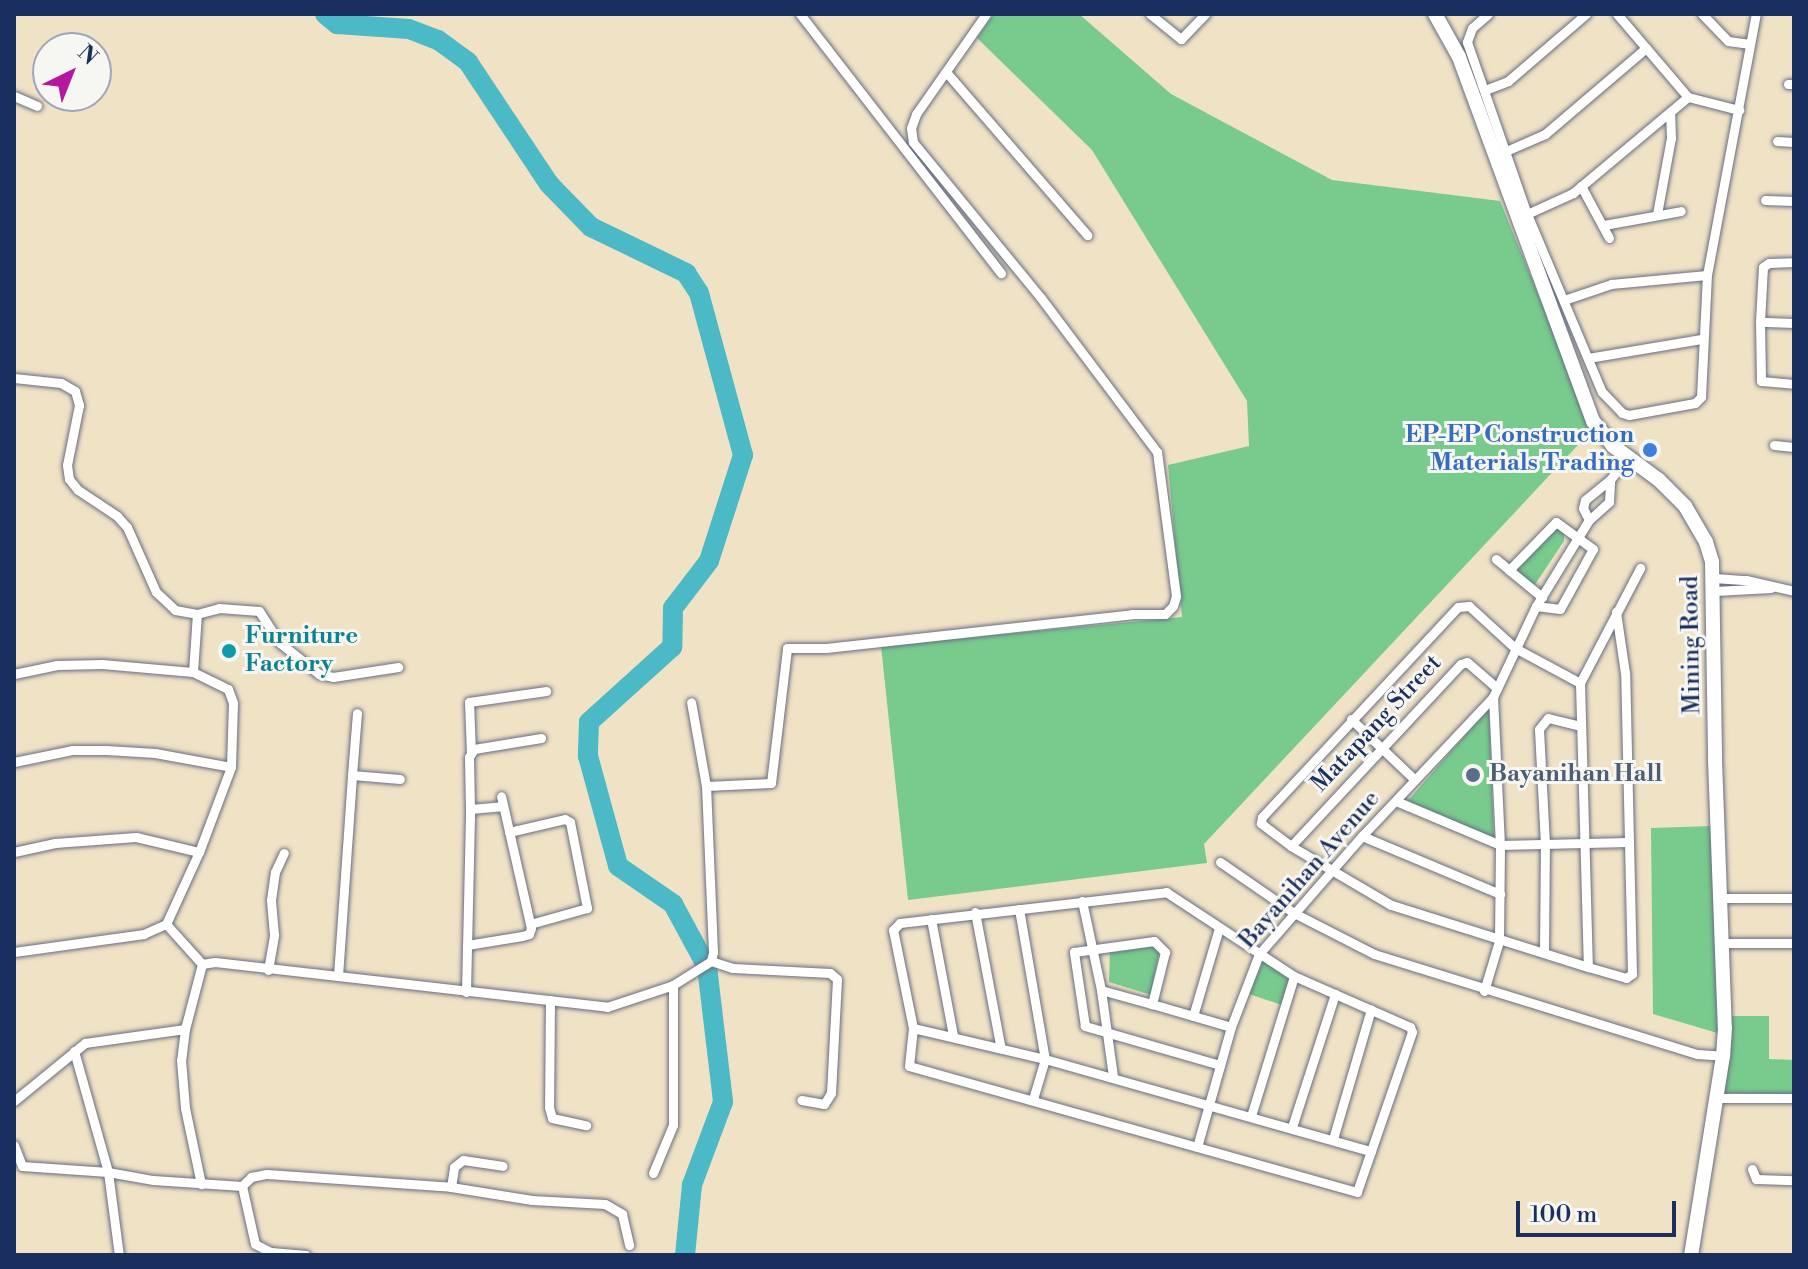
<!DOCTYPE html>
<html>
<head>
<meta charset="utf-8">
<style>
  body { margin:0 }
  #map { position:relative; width:1808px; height:1269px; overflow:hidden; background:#f0e2c5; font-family:"Libre Bodoni",serif }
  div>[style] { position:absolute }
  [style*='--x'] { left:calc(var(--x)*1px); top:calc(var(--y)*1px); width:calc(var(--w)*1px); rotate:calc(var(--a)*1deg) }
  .green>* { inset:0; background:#78cb8d }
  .river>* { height:20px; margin:-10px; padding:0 10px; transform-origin:10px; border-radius:10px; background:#4cbac6 }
  .roads { filter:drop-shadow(0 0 2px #666e82) drop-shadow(0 0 2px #666e82) }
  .street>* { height:9px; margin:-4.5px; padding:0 4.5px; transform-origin:4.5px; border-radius:4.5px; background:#fff }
  .secondary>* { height:14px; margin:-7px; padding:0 7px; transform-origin:7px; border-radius:7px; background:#fff }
  .dots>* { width:22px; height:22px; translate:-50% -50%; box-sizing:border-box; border:4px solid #f6f6f2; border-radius:50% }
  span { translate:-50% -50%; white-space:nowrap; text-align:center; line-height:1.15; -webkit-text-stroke:6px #f6f6f2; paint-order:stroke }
  .shop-label { font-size:24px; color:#366cbe; font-weight:700 }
  .right { translate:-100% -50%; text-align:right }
  .culture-label { font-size:24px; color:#0d838f; font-weight:700 }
  .left { translate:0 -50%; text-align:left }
  .street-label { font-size:24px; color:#1b2f5e }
  .service-label { font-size:24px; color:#4e5e75; font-weight:700 }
  .frame { position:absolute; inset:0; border:16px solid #1b2f5e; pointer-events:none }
  .north { position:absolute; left:32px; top:32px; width:80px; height:80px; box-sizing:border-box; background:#f6f6f2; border:2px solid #9ea6b7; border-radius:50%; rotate:43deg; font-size:22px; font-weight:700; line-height:32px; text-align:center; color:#1b2f5e }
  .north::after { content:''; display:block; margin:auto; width:28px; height:36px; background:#b5179e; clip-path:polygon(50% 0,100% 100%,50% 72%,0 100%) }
  .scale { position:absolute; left:1516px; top:1201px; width:160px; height:36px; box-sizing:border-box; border:4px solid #1b2f5e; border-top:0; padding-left:10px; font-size:24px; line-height:28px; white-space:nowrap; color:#1b2f5e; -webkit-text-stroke:6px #f6f6f2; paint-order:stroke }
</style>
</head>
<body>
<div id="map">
  <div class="green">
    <div style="clip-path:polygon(994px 14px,1079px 14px,1171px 94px,1332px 180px,1500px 201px,1593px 429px,1204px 844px,1207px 863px,908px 900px,881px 646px,1182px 617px,1168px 465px,1249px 446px,1247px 401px,1092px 150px,977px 38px)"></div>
    <div style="clip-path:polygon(1554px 524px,1564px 533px,1564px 541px,1534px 586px,1516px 570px)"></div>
    <div style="clip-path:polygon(1489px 708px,1494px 840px,1405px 804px)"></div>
    <div style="clip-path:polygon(1712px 826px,1721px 1034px,1653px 1014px,1651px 828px)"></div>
    <div style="clip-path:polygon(1160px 946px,1151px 995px,1109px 982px,1110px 948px)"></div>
    <div style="clip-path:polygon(1264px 959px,1291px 976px,1282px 1005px,1249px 994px)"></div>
    <div style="clip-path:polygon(1730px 1016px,1769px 1016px,1769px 1059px,1794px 1060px,1794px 1094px,1724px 1093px)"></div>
  </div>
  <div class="river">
    <div style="--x:325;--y:14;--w:16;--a:40"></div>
    <div style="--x:337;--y:24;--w:72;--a:4"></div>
    <div style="--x:409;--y:29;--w:31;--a:21"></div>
    <div style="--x:438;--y:40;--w:37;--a:36"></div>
    <div style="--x:468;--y:62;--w:146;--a:56.4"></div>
    <div style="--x:549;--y:184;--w:60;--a:45.7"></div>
    <div style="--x:591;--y:227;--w:106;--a:25.8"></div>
    <div style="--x:686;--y:273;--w:24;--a:57"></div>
    <div style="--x:699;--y:293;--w:168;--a:74.8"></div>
    <div style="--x:743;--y:455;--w:111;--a:107.8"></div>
    <div style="--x:709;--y:561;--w:59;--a:127.5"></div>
    <div style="--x:673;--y:608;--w:39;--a:91"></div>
    <div style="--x:672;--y:647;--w:112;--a:137.9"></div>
    <div style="--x:589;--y:722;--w:34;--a:92"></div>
    <div style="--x:588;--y:756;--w:114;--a:74.7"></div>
    <div style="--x:618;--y:866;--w:67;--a:34.6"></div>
    <div style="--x:673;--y:904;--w:72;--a:61.6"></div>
    <div style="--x:707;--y:967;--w:136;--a:83.2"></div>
    <div style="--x:723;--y:1102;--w:89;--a:110.5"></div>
    <div style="--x:692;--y:1185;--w:70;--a:95.7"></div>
  </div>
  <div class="roads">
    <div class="street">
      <div style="--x:800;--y:14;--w:328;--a:52.2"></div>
      <div style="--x:1150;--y:14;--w:40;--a:39"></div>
      <div style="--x:1181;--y:39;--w:35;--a:-46"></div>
      <div style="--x:1488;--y:14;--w:21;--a:139"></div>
      <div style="--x:1472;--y:28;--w:15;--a:110"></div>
      <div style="--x:1467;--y:42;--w:182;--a:70.8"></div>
      <div style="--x:1527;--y:214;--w:193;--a:67.2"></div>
      <div style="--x:1602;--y:392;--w:29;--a:46"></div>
      <div style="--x:1622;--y:413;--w:7;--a:16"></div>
      <div style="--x:1629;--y:415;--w:67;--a:-10.3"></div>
      <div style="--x:1695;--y:403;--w:8;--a:-45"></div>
      <div style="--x:1701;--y:397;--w:122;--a:-87.2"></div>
      <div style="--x:1707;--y:275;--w:266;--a:-79.4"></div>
      <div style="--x:1617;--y:14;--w:109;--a:49.5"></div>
      <div style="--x:1688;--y:97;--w:53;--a:14.3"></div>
      <div style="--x:1702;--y:14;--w:37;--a:46"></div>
      <div style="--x:1728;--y:41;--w:22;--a:8"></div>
      <div style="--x:946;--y:72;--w:216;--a:49.1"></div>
      <div style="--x:1788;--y:84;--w:6;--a:0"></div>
      <div style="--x:1485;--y:90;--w:25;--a:-21"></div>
      <div style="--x:1508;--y:81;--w:103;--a:-40.7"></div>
      <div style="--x:14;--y:96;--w:25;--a:23"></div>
      <div style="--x:1777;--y:141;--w:17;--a:3"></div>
      <div style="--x:1506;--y:151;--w:43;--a:-23.6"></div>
      <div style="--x:1545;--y:134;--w:133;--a:-40.4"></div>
      <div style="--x:1581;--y:186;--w:59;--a:61.7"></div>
      <div style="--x:1765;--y:200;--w:29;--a:2"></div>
      <div style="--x:1527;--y:214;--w:51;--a:-24.5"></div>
      <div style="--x:1573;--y:193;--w:150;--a:-39.9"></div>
      <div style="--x:1657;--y:214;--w:77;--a:-79.6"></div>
      <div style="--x:1671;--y:138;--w:25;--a:-92"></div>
      <div style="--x:1604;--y:225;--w:78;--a:-10.3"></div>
      <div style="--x:1564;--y:300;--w:50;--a:-18.8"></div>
      <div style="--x:1611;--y:284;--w:96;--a:-5.4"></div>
      <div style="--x:1760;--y:322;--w:55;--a:-86.9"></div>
      <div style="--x:1763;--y:267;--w:7;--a:-34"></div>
      <div style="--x:1769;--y:263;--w:25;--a:-2"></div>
      <div style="--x:1794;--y:323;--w:34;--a:-178"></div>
      <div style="--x:1760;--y:322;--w:59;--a:89"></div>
      <div style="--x:1761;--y:381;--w:33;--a:5"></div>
      <div style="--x:1588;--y:358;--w:115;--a:-9.5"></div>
      <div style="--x:14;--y:378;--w:47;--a:6.1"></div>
      <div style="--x:61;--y:383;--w:16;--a:30"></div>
      <div style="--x:75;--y:391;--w:15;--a:74"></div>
      <div style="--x:79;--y:405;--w:61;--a:101.3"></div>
      <div style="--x:67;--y:465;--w:14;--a:82"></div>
      <div style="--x:69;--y:479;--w:14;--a:51"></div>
      <div style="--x:78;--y:490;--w:47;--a:33.7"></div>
      <div style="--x:117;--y:516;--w:15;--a:48"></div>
      <div style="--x:127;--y:527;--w:71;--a:66"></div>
      <div style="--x:156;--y:592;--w:26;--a:43"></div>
      <div style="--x:175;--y:610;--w:22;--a:10"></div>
      <div style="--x:197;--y:614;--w:23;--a:-15"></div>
      <div style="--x:219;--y:608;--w:40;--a:4.3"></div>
      <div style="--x:259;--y:611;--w:38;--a:57"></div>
      <div style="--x:280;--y:643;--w:50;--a:38.5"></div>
      <div style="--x:319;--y:674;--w:14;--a:12"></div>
      <div style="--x:333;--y:677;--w:66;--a:-8.7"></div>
      <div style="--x:1774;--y:445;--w:20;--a:6"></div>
      <div style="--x:1589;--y:520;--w:13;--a:-117"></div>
      <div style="--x:1583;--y:508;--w:8;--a:-76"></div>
      <div style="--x:1585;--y:500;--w:32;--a:-39"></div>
      <div style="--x:1610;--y:480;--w:29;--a:-54"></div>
      <div style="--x:1496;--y:559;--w:17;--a:40"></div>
      <div style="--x:1714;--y:578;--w:32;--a:4"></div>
      <div style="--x:1746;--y:580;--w:49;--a:12.9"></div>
      <div style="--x:1715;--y:591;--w:56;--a:-3.1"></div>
      <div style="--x:1536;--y:606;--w:24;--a:7"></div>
      <div style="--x:1560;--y:609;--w:68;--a:-61.2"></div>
      <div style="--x:1593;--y:549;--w:46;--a:-143.9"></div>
      <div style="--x:1556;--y:522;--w:67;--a:134.4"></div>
      <div style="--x:1509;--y:570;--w:43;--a:39.3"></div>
      <div style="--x:193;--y:672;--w:58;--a:-86.1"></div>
      <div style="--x:14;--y:674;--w:44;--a:-11.8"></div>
      <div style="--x:57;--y:665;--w:45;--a:-1.3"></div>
      <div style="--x:102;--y:664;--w:91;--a:5"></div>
      <div style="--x:193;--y:672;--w:39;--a:26"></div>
      <div style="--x:228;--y:689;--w:15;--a:70"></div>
      <div style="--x:233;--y:703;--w:64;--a:91.8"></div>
      <div style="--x:231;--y:767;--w:91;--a:110.6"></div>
      <div style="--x:199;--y:852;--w:79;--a:114.6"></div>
      <div style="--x:166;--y:924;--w:24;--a:156"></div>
      <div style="--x:144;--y:934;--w:131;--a:172.1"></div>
      <div style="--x:1580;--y:683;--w:284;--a:88.4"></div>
      <div style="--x:1588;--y:967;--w:207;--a:-162.5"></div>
      <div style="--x:1391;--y:905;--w:116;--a:-149.5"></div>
      <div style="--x:1291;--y:846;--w:38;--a:-143"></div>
      <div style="--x:1261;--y:823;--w:6;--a:-81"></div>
      <div style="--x:1262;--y:817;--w:287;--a:-47"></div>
      <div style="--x:1458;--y:607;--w:11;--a:-5"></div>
      <div style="--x:1469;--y:606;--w:62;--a:42.4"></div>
      <div style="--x:1515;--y:648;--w:74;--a:28.3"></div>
      <div style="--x:1580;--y:683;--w:130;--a:-62.4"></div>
      <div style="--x:1351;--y:719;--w:88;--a:43.6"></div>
      <div style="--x:471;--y:753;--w:51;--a:-92.2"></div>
      <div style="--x:469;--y:702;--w:78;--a:-8.1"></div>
      <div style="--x:14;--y:762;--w:59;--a:-11.7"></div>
      <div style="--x:72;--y:750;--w:34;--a:0"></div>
      <div style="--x:106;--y:750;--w:49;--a:3.5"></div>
      <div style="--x:155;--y:753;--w:77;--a:10.4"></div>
      <div style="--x:352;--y:775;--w:62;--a:-85.4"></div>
      <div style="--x:706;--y:786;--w:65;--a:-2.6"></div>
      <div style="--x:771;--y:783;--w:136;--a:-83.2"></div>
      <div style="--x:787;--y:648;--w:39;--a:0"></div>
      <div style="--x:826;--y:648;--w:308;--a:-6.3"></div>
      <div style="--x:1132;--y:614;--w:33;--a:0"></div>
      <div style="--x:1165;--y:614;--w:11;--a:-45"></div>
      <div style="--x:1173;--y:606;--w:10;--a:-73"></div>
      <div style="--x:1176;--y:596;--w:145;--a:-97.5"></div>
      <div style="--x:1157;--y:452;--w:193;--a:-127"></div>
      <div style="--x:1041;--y:298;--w:202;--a:-129.4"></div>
      <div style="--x:913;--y:142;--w:14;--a:-98"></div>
      <div style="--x:911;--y:128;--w:15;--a:-70"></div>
      <div style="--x:916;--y:114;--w:122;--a:-55"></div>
      <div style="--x:1396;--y:801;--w:113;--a:22.9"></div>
      <div style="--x:1500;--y:845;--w:128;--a:-1.3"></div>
      <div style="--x:470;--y:809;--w:52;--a:-91.1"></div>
      <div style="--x:469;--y:757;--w:9;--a:-58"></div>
      <div style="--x:474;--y:749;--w:68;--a:-9.3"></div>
      <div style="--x:509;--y:832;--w:57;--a:-13.1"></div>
      <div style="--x:565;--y:819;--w:6;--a:31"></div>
      <div style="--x:570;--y:822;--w:88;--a:78.8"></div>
      <div style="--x:587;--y:908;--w:59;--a:164.3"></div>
      <div style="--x:1362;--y:836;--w:150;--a:22.8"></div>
      <div style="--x:1291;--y:846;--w:249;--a:-47"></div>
      <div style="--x:1461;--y:664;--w:6;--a:-18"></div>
      <div style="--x:1467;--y:662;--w:40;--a:41"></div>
      <div style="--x:14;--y:852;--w:42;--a:-12.4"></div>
      <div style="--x:55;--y:843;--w:81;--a:-4.2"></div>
      <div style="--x:136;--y:837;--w:65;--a:13.4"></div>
      <div style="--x:1220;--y:862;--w:90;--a:34.6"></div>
      <div style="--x:1294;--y:913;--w:90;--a:27.1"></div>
      <div style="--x:1374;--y:954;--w:338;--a:17.2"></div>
      <div style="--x:1697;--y:1054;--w:26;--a:4"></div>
      <div style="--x:1166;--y:892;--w:153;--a:33.3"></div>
      <div style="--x:1294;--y:976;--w:127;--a:23.7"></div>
      <div style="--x:1410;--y:1027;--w:5;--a:68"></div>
      <div style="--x:1412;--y:1032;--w:169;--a:109"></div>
      <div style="--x:1357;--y:1192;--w:465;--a:-164.3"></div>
      <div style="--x:909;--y:1066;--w:38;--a:-84"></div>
      <div style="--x:913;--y:1028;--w:100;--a:-101.5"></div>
      <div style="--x:893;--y:930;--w:10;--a:-45"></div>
      <div style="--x:900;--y:923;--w:268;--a:-6.6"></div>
      <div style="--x:1720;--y:898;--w:74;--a:0"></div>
      <div style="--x:1082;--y:901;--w:91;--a:77.9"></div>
      <div style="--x:1101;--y:990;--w:88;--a:82.1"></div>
      <div style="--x:1019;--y:909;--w:152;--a:80.2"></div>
      <div style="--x:1045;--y:1059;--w:42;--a:106.7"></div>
      <div style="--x:975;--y:912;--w:139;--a:79.3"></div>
      <div style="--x:931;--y:919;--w:118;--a:79.3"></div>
      <div style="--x:166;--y:924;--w:54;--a:48"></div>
      <div style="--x:1722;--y:943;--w:72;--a:0"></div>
      <div style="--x:467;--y:945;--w:56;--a:-9.3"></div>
      <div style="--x:522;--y:936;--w:7;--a:-16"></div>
      <div style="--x:529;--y:934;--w:6;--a:-72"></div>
      <div style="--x:531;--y:928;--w:135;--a:-102.8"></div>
      <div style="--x:1544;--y:953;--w:109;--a:-89.5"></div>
      <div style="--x:1545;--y:844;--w:115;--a:-93"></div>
      <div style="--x:1539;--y:729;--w:14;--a:-51"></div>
      <div style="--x:1548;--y:718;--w:33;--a:14"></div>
      <div style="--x:711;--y:961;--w:23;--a:18"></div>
      <div style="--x:733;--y:968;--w:97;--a:3"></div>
      <div style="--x:830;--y:973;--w:9;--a:41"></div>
      <div style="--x:837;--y:979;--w:114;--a:93"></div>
      <div style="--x:831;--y:1093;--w:13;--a:122"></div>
      <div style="--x:824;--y:1104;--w:23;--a:-170"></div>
      <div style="--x:1588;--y:967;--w:40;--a:16"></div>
      <div style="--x:1626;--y:978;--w:7;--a:-34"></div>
      <div style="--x:1632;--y:974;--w:301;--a:-91.3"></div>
      <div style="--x:1625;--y:673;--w:62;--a:-98.4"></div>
      <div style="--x:268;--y:970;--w:36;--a:-80"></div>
      <div style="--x:274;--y:935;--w:35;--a:-95"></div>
      <div style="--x:271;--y:900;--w:28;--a:-82"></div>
      <div style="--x:275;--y:872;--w:21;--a:-65"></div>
      <div style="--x:338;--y:976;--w:201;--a:-86"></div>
      <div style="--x:352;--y:775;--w:48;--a:4.8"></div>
      <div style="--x:1101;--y:990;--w:53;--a:15.4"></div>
      <div style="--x:1484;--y:991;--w:52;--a:-73.3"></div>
      <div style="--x:1499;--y:941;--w:96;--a:-89.4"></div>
      <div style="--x:1500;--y:845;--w:148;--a:-92.7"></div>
      <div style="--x:1493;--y:697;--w:101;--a:-64.7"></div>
      <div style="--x:1536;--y:606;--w:101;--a:-58.4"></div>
      <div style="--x:1589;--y:520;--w:27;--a:-42"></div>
      <div style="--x:1609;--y:502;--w:22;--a:-87"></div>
      <div style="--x:466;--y:992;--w:183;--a:-88.7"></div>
      <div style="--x:470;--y:809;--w:32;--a:-5"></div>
      <div style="--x:550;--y:1000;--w:107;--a:90.5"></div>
      <div style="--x:549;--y:1107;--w:11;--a:75"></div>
      <div style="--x:552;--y:1118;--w:35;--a:12"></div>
      <div style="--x:1193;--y:1016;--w:92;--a:-73.5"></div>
      <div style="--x:913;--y:1028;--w:136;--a:13.2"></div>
      <div style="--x:1045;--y:1059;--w:339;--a:15.8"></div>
      <div style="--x:185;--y:1029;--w:31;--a:97"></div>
      <div style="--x:181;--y:1060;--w:48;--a:85.2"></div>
      <div style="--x:185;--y:1108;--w:78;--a:78.1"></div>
      <div style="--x:74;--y:1051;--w:126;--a:74.3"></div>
      <div style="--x:108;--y:1172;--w:84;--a:82.5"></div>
      <div style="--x:1220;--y:1065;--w:141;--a:-163.9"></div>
      <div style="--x:1085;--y:1026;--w:75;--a:-98.5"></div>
      <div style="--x:1074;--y:952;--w:81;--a:-7.8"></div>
      <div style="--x:1154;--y:941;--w:16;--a:45"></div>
      <div style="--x:1165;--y:952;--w:54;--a:104"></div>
      <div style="--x:1152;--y:1004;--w:82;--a:16.2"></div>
      <div style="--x:1717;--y:1098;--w:77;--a:0"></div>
      <div style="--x:14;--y:1101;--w:92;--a:-39.2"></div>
      <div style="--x:85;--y:1043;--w:101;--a:-8"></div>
      <div style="--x:185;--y:1029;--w:67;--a:-75.3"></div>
      <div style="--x:202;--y:964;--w:13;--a:-9"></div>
      <div style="--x:215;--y:962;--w:395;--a:6.5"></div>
      <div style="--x:607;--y:1007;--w:70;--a:-18.4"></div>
      <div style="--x:673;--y:985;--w:45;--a:-32.3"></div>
      <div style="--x:711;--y:961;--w:9;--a:-77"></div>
      <div style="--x:713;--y:952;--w:166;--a:-92.4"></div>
      <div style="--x:706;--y:786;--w:85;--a:-100.1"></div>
      <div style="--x:1251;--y:1116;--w:146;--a:-72.9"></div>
      <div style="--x:1292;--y:1127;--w:140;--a:-72.1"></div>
      <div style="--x:1333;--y:1139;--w:135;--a:-73.7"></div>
      <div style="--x:14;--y:1145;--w:22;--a:69"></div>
      <div style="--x:22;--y:1166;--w:86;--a:4"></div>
      <div style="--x:108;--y:1172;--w:46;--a:10.1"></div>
      <div style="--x:153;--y:1180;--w:89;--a:3.9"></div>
      <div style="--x:242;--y:1186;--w:13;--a:-45"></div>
      <div style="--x:251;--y:1177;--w:16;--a:-11"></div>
      <div style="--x:267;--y:1174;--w:184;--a:4"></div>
      <div style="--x:451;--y:1187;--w:82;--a:9.1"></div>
      <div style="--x:532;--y:1200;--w:73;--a:3.1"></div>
      <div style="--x:605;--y:1204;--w:20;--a:30"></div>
      <div style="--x:622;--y:1214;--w:32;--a:77"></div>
      <div style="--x:1197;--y:1147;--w:125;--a:-74.2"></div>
      <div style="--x:1231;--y:1027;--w:78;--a:-69"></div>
      <div style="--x:1259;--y:954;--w:157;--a:-48.9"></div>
      <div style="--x:1362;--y:836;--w:191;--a:-46.7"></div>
      <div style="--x:1752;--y:1169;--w:11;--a:68"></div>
      <div style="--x:1756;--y:1179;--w:38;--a:2"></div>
      <div style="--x:653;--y:1173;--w:52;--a:-67.4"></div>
      <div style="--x:673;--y:1125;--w:140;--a:-90"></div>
      <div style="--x:242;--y:1186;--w:59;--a:77.4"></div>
      <div style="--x:255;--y:1244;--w:18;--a:27"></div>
      <div style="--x:271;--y:1252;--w:35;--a:5"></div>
      <div style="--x:451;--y:1187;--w:20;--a:-81"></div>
      <div style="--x:454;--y:1167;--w:11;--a:-38"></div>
      <div style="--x:463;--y:1160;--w:40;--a:8.5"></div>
    </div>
    <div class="secondary">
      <div style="--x:1435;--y:14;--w:49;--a:60.8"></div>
      <div style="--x:1459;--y:57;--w:388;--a:69.8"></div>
      <div style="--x:1593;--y:421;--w:32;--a:51"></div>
      <div style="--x:1613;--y:446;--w:57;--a:36.5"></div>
      <div style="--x:1659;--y:480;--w:37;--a:45"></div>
      <div style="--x:1685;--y:506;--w:42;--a:59.7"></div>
      <div style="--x:1706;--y:542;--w:21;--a:73"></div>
      <div style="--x:1712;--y:562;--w:198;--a:89.1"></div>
      <div style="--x:1715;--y:760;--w:268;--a:87.9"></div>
      <div style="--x:1725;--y:1028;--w:28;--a:94"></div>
      <div style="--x:1723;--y:1056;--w:202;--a:99.1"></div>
    </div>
  </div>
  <div class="dots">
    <div style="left:1650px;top:450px;background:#3f7fe0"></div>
    <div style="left:229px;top:651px;background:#0f9aa8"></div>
    <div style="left:1473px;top:775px;background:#5c6f8a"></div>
  </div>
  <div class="shop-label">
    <span class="right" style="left:1634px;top:450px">EP-EP Construction<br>Materials Trading</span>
  </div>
  <div class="culture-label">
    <span class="left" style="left:245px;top:651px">Furniture<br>Factory</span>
  </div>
  <div class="street-label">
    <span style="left:1692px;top:645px;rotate:-91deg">Mining Road</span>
    <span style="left:1377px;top:724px;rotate:-47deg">Matapang Street</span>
    <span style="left:1310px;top:870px;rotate:-49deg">Bayanihan Avenue</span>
  </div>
  <div class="service-label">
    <span class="left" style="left:1489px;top:775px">Bayanihan Hall</span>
  </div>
  <div class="frame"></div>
  <div class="north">N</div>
  <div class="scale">100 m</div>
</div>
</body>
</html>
